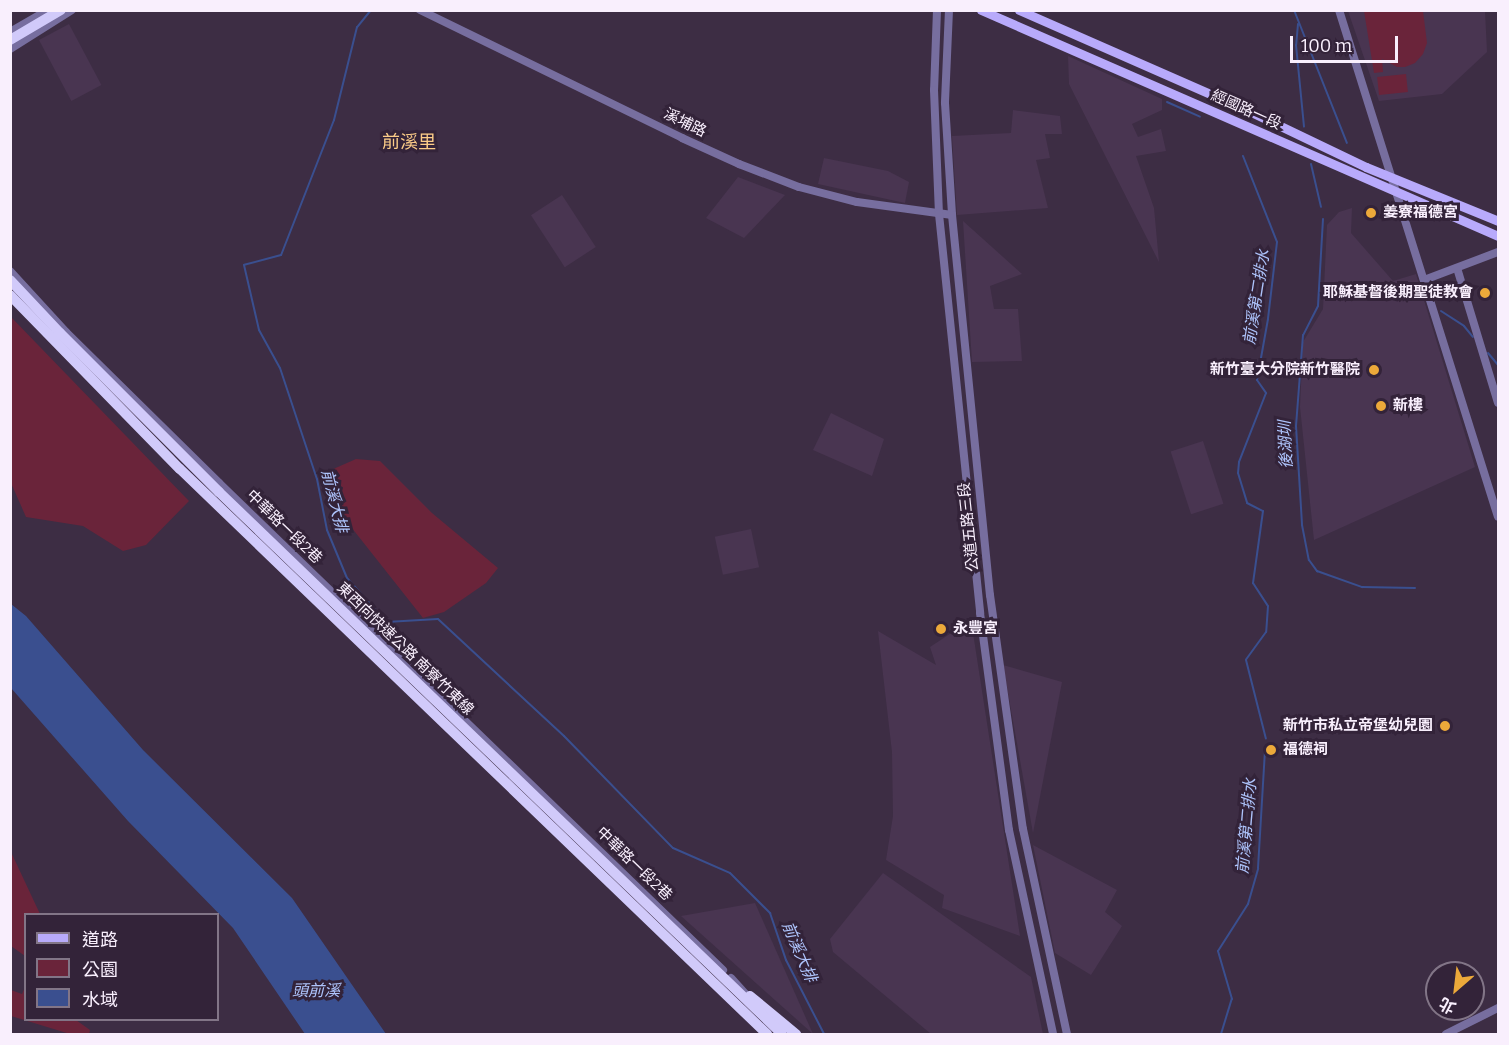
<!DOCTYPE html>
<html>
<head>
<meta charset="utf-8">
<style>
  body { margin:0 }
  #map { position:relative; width:1509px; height:1045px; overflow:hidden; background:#3d2d44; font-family:Bitter,"Noto Sans TC",serif }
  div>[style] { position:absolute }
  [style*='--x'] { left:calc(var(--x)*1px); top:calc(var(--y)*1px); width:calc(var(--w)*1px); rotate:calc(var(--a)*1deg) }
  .built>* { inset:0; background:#493551; transform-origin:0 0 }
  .green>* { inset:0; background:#6a243a; transform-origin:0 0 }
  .water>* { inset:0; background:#3a4f8f }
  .stream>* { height:2px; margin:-1px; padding:0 1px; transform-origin:1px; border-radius:1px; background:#3a4f8f }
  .minor>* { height:8px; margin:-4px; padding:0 4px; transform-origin:4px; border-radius:4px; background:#776e9f }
  .major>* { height:9px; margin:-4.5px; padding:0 4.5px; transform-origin:4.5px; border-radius:4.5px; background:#b8aafb }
  .highway>* { height:10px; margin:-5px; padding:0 5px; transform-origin:5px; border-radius:5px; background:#d1cafa }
  .highway-bridge>* { height:10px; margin:-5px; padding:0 5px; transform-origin:5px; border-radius:5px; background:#d1cafa }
  .dots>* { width:16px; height:16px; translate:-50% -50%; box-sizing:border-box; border:3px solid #332339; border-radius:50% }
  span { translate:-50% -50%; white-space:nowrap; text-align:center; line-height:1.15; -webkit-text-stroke:6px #332339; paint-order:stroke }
  .street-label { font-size:15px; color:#f9effd }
  .poi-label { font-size:15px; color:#f9effd; font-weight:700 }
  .left { translate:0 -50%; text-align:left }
  .right { translate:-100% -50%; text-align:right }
  .water-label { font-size:16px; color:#aec4fc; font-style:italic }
  .quarter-label { font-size:18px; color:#fbcc88 }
  .frame { position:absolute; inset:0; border:12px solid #f9effd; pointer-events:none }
  .legend { position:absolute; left:24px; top:913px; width:195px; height:108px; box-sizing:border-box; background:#332339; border:2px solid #827587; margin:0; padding:8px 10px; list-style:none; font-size:18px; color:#f9effd }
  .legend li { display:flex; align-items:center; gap:12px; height:30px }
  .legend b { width:30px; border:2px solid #827587 }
  .north { position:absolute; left:1425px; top:961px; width:60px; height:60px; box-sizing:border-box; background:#332339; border:2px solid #827587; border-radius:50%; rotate:208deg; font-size:16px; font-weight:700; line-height:24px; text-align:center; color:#f9effd }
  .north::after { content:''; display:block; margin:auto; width:21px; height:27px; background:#eca93a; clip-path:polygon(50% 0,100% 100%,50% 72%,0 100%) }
  .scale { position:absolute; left:1290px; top:36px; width:108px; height:27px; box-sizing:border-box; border:3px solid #f9effd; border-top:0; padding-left:8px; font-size:18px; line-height:21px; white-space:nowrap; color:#f9effd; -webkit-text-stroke:4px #332339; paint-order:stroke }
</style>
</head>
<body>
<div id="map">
  <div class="built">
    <div style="clip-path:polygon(1348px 11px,1485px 11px,1487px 52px,1442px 94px,1379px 101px)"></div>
    <div style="left:69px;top:24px;width:69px;height:34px;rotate:62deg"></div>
    <div style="clip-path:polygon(1068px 56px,1162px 99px,1162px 110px,1132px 124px,1138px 137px,1161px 129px,1166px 151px,1136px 156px,1154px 208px,1159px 262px,1069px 84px)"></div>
    <div style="clip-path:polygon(1013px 110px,1060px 116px,1062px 134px,1045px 134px,1050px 158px,1036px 160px,1048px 208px,957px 215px,952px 136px,1011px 133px)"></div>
    <div style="clip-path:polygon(824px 158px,888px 171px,909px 182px,905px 203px,818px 184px)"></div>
    <div style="clip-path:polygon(738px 177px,785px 195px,744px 238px,706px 218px)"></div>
    <div style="left:562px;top:195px;width:62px;height:37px;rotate:57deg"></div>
    <div style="clip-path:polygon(1352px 208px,1351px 233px,1393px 281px,1416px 274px,1475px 467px,1314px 540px,1300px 407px,1303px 342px,1323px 309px,1327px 225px,1339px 212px)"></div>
    <div style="clip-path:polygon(963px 221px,1022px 274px,990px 286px,994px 309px,1018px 309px,1022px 361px,972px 362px)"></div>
    <div style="clip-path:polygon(831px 413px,884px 439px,872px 476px,813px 450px)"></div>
    <div style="left:1203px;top:441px;width:66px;height:34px;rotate:72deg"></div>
    <div style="left:751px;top:529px;width:39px;height:37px;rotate:78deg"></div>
    <div style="clip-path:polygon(971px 620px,1020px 936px,942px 908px,944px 895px,886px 860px,893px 816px,892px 752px,878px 631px,936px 665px,930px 647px)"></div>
    <div style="clip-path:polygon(1003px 665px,1062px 682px,1033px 833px)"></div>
    <div style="clip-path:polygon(1033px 845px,1117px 890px,1105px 912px,1122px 926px,1091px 975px,1055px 953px)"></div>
    <div style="clip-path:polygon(883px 873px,1031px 977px,1043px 1034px,931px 1034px,833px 952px,830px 939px)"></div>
    <div style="clip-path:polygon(755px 903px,813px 1034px,681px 916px)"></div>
  </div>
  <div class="green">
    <div style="clip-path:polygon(1364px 11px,1423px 11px,1427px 43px,1423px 54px,1415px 63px,1405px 67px,1397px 67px,1382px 59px,1383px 72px,1374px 73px)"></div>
    <div style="left:1406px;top:74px;width:18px;height:29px;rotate:84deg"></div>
    <div style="clip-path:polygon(11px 317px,189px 501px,146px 545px,123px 551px,83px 526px,26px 517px,11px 483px)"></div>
    <div style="clip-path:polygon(356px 459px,380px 461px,432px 513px,498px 568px,486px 583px,444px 612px,423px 618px,340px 513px,331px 470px)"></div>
    <div style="clip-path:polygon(11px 852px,40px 914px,26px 914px,25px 956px,11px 946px)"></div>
    <div style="clip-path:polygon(25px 987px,26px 1020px,76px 1020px,90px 1030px,89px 1034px,70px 1034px,11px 1016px,11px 990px,22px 994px)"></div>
  </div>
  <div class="water">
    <div style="clip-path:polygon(11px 604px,26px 616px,143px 750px,292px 898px,386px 1034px,305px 1034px,233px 928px,128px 821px,11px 688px)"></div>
  </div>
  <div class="stream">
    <div style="--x:371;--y:10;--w:22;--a:129"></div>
    <div style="--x:357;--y:27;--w:96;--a:103.9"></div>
    <div style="--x:334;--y:120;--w:145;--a:111.4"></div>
    <div style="--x:281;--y:255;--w:38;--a:165"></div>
    <div style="--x:244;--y:265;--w:67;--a:77"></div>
    <div style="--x:259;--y:330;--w:43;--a:61.1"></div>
    <div style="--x:280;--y:368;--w:117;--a:71.6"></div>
    <div style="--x:317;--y:479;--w:52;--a:78.9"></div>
    <div style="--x:327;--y:530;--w:52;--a:67.4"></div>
    <div style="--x:347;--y:578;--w:59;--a:48.4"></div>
    <div style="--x:386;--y:622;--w:52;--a:-3.3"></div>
    <div style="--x:438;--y:619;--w:172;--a:42.9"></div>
    <div style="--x:564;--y:736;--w:156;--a:45.8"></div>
    <div style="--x:673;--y:848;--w:62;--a:23.7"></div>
    <div style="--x:730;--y:873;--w:57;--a:45"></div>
    <div style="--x:770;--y:913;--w:50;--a:71.2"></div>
    <div style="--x:786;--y:960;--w:83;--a:62.8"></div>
    <div style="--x:1294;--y:10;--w:143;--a:68.3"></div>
    <div style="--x:1298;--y:24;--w:21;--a:95"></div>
    <div style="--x:1296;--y:45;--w:82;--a:84.4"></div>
    <div style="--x:1167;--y:102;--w:36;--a:24"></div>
    <div style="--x:1243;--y:156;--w:92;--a:68.4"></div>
    <div style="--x:1277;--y:242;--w:78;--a:96.7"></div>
    <div style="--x:1268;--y:319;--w:62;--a:100.2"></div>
    <div style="--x:1257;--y:380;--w:16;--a:55"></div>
    <div style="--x:1266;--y:393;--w:74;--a:111.4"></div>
    <div style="--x:1239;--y:462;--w:11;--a:95"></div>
    <div style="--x:1238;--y:473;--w:31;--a:73"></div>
    <div style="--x:1247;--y:503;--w:18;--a:27"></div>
    <div style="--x:1263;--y:511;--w:73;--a:97.9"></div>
    <div style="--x:1253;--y:583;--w:27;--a:57"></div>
    <div style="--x:1268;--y:606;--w:26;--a:94"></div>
    <div style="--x:1266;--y:632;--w:34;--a:126"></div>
    <div style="--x:1246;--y:660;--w:81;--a:75.8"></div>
    <div style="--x:1311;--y:164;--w:44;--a:76.9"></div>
    <div style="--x:1323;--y:219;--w:87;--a:93.3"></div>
    <div style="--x:1318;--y:306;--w:33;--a:117"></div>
    <div style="--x:1303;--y:335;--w:91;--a:94.4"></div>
    <div style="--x:1296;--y:426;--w:99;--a:86.5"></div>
    <div style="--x:1302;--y:525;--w:36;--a:79"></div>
    <div style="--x:1309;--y:560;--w:14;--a:54"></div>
    <div style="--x:1317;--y:571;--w:48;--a:19.6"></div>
    <div style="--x:1362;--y:587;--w:53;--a:1.1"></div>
    <div style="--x:1441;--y:311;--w:27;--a:33"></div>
    <div style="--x:1464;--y:326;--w:14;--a:51"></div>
    <div style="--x:1488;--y:353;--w:16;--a:50"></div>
    <div style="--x:1221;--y:1034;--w:37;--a:-73"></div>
    <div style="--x:1232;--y:999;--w:50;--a:-106.3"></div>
    <div style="--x:1218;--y:951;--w:56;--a:-57.4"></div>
    <div style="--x:1248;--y:904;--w:37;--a:-74"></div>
    <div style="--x:1258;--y:868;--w:117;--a:-86.6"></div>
  </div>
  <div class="minor">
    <div style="--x:420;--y:10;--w:292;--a:26"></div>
    <div style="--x:682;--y:138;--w:63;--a:24.5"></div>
    <div style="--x:739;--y:164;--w:64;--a:21"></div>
    <div style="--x:799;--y:187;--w:60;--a:14.5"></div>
    <div style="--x:857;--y:202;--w:96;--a:7.8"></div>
    <div style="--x:937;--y:10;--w:80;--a:92.1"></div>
    <div style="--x:934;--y:90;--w:124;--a:87.7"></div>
    <div style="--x:939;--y:214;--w:401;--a:84.1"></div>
    <div style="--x:980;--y:613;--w:219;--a:82.4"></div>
    <div style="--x:1009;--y:830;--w:209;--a:77.8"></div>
    <div style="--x:949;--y:10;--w:93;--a:92.5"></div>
    <div style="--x:945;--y:103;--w:112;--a:86.4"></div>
    <div style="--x:952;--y:215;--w:382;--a:84.3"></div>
    <div style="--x:990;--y:595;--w:236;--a:82"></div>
    <div style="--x:1023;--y:829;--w:210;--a:77.9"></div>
    <div style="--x:1339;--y:10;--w:531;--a:72.59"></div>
    <div style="--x:10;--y:32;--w:44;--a:-30.1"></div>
    <div style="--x:10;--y:49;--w:73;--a:-32.2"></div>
    <div style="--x:1457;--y:268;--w:141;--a:73.1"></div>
    <div style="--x:10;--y:271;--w:83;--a:47.4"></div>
    <div style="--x:66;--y:332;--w:215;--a:44.6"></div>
    <div style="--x:219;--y:483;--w:701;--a:44.02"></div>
    <div style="--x:1424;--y:280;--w:79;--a:-20.7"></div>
    <div style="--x:731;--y:978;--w:30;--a:48"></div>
    <div style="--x:1446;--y:1034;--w:58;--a:-26.6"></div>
  </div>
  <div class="major">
    <div style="--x:981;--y:10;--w:564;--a:23.61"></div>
    <div style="--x:1019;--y:10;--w:249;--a:23.7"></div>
    <div style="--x:1247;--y:110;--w:132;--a:25.6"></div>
    <div style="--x:1366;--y:167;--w:143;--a:22.2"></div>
  </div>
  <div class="highway">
    <div style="--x:10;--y:40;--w:59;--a:-30.5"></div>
    <div style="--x:10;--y:295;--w:243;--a:45.7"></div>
    <div style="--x:180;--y:469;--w:815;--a:43.91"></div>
    <div style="--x:750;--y:996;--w:60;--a:39.6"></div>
  </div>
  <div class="highway-bridge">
    <div style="--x:10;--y:280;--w:73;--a:46.7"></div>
    <div style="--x:60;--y:333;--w:225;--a:45"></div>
    <div style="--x:219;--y:492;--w:781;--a:43.91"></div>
  </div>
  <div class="dots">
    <div style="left:1371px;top:213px;background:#eca93a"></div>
    <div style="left:1485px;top:293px;background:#eca93a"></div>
    <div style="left:1374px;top:370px;background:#eca93a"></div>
    <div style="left:1381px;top:406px;background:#eca93a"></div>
    <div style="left:941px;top:629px;background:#eca93a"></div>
    <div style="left:1445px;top:726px;background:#eca93a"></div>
    <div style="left:1271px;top:750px;background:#eca93a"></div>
  </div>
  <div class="street-label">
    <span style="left:1246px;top:110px;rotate:24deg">經國路一段</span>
    <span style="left:685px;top:123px;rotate:26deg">溪埔路</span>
    <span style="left:284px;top:527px;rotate:44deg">中華路一段2巷</span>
    <span style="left:969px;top:527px;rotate:-96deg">公道五路三段</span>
    <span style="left:405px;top:649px;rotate:44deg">東西向快速公路 南寮竹東線</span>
    <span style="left:634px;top:864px;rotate:44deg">中華路一段2巷</span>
  </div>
  <div class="poi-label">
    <span class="left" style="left:1383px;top:213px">姜寮福德宮</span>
    <span class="right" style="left:1473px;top:293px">耶穌基督後期聖徒教會</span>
    <span class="right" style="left:1360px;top:370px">新竹臺大分院新竹醫院</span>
    <span class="left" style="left:1393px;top:406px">新樓</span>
    <span class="left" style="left:953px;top:629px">永豐宮</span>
    <span class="right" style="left:1433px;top:726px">新竹市私立帝堡幼兒園</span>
    <span class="left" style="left:1283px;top:750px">福德祠</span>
  </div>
  <div class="water-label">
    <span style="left:1257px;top:297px;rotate:-81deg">前溪第二排水</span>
    <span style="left:1286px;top:445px;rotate:-92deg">後湖圳</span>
    <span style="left:334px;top:501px;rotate:76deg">前溪大排</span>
    <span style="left:1247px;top:826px;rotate:-85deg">前溪第二排水</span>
    <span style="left:799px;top:952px;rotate:67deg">前溪大排</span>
    <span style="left:316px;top:991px">頭前溪</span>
  </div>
  <div class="quarter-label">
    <span style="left:409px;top:142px">前溪里</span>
  </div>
  <div class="frame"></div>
  <ul class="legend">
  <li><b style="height:8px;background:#b8aafb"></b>道路</li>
  <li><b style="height:16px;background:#6a243a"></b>公園</li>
  <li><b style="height:16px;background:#3a4f8f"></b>水域</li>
  </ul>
  <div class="north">北</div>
  <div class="scale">100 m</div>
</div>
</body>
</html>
